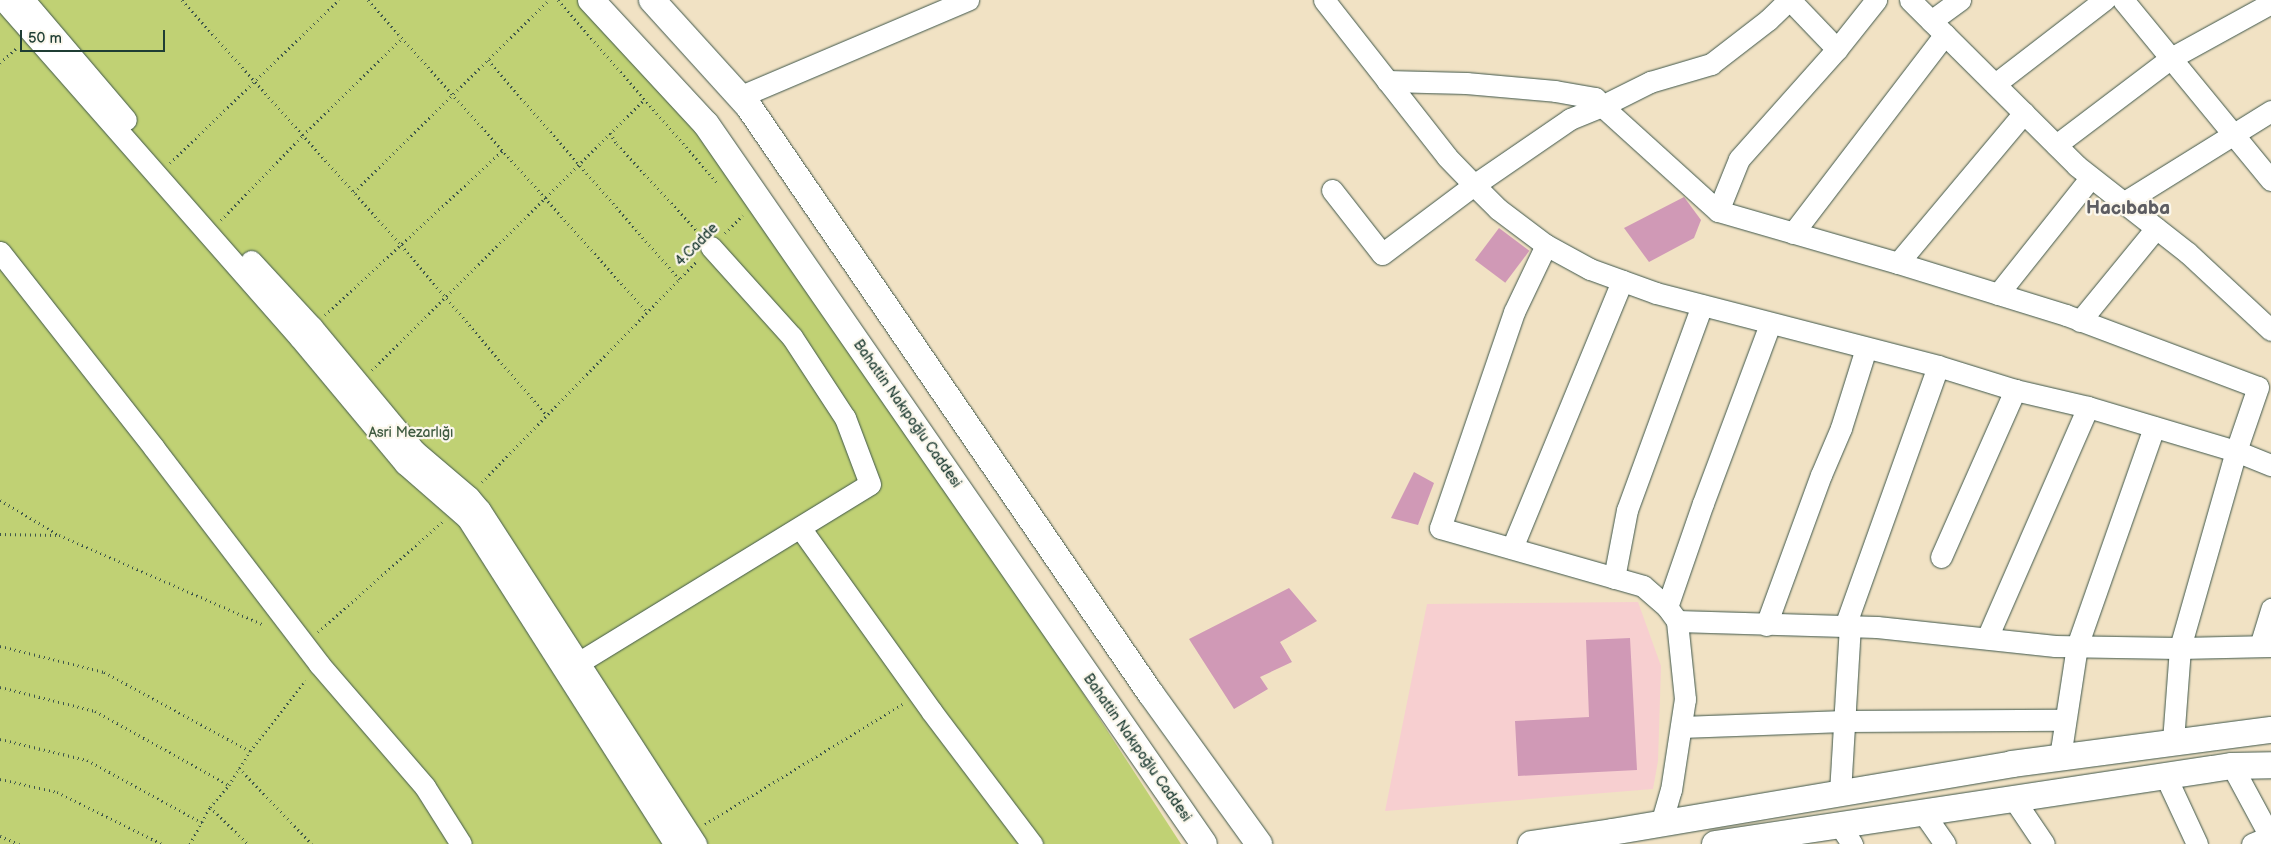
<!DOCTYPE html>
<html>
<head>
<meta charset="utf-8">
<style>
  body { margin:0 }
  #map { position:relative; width:2271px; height:844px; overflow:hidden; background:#f1e2c4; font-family:"Balsamiq Sans",sans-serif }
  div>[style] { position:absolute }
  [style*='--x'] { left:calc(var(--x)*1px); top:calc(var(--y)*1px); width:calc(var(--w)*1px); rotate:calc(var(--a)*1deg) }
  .built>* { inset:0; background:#f7cfd0 }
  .green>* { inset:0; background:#c0d174 }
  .building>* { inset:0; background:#d099b6; transform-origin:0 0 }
  .path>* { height:3px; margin-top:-1.5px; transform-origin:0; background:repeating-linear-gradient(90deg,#3e564a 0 1px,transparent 0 5px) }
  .roads { filter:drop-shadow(0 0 1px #3e564a) drop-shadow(0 0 1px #3e564a) }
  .minor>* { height:21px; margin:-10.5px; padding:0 10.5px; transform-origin:10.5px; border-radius:10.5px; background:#fff }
  .major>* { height:26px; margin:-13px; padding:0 13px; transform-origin:13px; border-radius:13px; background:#fff }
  span { translate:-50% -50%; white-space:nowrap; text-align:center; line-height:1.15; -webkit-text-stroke:4.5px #fbf7ec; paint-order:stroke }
  .street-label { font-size:14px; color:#1f3d34 }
  .park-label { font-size:14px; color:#3f5b41 }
  .district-label { font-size:19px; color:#5d5d62; font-weight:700 }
  .scale { position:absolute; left:20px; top:30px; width:145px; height:22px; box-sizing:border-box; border:2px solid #1f3d34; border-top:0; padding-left:6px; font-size:15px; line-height:18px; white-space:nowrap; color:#1f3d34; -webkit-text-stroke:4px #fbf7ec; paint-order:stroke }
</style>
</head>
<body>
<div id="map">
  <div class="built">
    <div style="clip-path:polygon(1638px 602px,1661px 666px,1658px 761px,1653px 789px,1385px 811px,1427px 604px)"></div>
  </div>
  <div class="green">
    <div style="clip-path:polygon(0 0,584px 0,709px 140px,977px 530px,1181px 844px,0 844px)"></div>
  </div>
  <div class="building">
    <div style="clip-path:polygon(1684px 197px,1701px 220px,1694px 238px,1649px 262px,1624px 228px)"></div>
    <div style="left:1499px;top:228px;width:38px;height:40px;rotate:37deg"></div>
    <div style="clip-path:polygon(1414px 472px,1434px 483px,1418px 525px,1391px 518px)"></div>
    <div style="clip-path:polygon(1289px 588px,1317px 621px,1280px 642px,1292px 662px,1260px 677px,1268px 689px,1234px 709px,1189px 639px)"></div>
    <div style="clip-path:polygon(1630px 638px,1637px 770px,1518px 776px,1515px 721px,1589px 717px,1586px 640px)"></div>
  </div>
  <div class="path">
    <div style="--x:182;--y:0;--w:329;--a:48.2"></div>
    <div style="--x:401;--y:245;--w:223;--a:49.5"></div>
    <div style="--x:368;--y:0;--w:419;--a:48.2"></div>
    <div style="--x:558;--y:0;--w:242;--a:48.9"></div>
    <div style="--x:488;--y:60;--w:291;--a:48.9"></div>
    <div style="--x:0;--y:63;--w:24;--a:-42"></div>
    <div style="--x:610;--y:133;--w:13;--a:58"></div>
    <div style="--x:617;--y:144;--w:121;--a:47.3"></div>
    <div style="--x:170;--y:163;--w:235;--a:-44"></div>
    <div style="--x:354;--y:192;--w:274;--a:-44.6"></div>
    <div style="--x:221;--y:220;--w:118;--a:-46"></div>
    <div style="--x:303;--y:135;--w:139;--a:-44.4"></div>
    <div style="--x:725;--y:233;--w:25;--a:-45"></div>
    <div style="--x:325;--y:315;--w:243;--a:-42.8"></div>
    <div style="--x:372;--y:370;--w:383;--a:-44.8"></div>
    <div style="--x:482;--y:482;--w:308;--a:-45.8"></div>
    <div style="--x:0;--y:500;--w:69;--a:30.7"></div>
    <div style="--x:59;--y:535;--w:222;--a:23.7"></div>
    <div style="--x:0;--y:534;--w:58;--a:1"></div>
    <div style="--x:318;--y:632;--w:166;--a:-41.6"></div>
    <div style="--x:0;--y:646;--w:107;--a:14"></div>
    <div style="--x:104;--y:672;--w:166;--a:28.4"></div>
    <div style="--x:0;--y:687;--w:98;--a:14.2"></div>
    <div style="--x:95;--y:711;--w:153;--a:28.9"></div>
    <div style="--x:0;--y:739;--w:89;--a:13.6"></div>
    <div style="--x:87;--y:760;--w:132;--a:28.5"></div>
    <div style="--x:239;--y:768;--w:105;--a:46.2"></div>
    <div style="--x:0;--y:779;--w:58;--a:12.8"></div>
    <div style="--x:57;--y:792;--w:117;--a:26.3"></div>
    <div style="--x:210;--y:807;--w:53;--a:44.2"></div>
    <div style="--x:705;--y:824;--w:231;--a:-31.3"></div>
    <div style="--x:0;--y:836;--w:21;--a:23"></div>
    <div style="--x:190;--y:844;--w:42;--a:-61.6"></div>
    <div style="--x:210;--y:807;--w:29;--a:-49"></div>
    <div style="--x:229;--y:785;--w:40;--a:-58"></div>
    <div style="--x:250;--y:751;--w:90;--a:-51.7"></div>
  </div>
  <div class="roads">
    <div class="minor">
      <div style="--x:3;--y:0;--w:450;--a:48.7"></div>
      <div style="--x:300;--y:338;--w:164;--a:50.2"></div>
      <div style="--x:405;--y:464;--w:82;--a:41.1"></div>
      <div style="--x:467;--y:518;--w:387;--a:57.5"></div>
      <div style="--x:24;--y:0;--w:157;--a:49.6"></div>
      <div style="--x:1324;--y:0;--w:199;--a:51.9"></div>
      <div style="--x:1447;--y:157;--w:39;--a:46"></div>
      <div style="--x:1474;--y:185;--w:34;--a:45"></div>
      <div style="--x:1498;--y:209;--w:60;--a:36.9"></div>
      <div style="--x:1546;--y:245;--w:50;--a:28.6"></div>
      <div style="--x:1590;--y:269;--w:70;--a:20"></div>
      <div style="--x:1656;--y:293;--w:291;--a:14.5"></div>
      <div style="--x:1938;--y:366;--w:81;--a:17.3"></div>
      <div style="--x:2015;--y:390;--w:75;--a:13.1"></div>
      <div style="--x:2088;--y:407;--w:154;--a:16.6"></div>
      <div style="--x:2236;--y:451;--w:205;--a:105.9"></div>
      <div style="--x:2180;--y:648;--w:94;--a:94.3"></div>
      <div style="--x:1790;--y:0;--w:68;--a:46.2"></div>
      <div style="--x:1910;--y:0;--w:235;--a:44.8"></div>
      <div style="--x:2077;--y:166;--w:141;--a:38.1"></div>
      <div style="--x:2188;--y:253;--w:113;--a:42.9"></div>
      <div style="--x:2123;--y:0;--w:233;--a:50.6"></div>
      <div style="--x:1931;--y:21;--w:36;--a:-36"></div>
      <div style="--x:1387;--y:81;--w:79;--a:1.5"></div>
      <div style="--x:1466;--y:83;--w:89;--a:5.1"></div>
      <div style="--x:1555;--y:91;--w:41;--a:9.9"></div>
      <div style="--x:1595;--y:98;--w:11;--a:49"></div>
      <div style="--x:1602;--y:106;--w:54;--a:-26.6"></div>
      <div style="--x:1650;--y:82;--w:64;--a:-16.4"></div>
      <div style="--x:1711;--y:64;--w:72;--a:-37.7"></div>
      <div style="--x:1768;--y:20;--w:29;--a:-44"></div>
      <div style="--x:1995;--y:84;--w:138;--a:-37.6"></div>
      <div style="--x:739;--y:97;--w:249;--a:-23"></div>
      <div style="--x:2056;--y:145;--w:144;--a:-37.1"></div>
      <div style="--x:2171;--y:58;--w:114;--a:-28.8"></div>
      <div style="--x:1332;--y:190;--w:81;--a:52"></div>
      <div style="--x:1382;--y:254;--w:115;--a:-36.9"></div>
      <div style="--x:1474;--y:185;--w:116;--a:-34.5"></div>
      <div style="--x:1570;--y:119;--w:35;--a:-22"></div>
      <div style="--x:1602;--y:106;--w:156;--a:42.2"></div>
      <div style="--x:1718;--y:211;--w:187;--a:16.1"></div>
      <div style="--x:1898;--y:263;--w:176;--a:17.2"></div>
      <div style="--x:2066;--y:315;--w:205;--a:20.6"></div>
      <div style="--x:2258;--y:387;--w:68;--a:109"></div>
      <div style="--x:2236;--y:451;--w:38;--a:22"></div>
      <div style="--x:2123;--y:203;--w:174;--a:-31.9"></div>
      <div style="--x:1718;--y:211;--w:56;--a:-68"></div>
      <div style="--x:1739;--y:159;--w:147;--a:-48.3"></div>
      <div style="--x:1837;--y:49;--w:63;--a:-51.5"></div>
      <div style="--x:1793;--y:233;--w:250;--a:-52.6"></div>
      <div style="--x:1546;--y:245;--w:74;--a:115.5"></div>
      <div style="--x:1514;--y:312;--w:228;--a:108.9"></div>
      <div style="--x:1440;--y:528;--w:211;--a:15.9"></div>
      <div style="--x:1643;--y:586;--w:32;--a:41"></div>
      <div style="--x:0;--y:252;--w:249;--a:51.8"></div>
      <div style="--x:154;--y:448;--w:272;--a:52.6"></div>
      <div style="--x:319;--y:664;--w:162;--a:49.2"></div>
      <div style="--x:425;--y:787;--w:67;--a:57.7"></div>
      <div style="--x:251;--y:261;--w:90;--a:47.3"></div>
      <div style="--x:312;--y:327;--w:161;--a:50.3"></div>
      <div style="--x:415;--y:451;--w:71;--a:40.4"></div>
      <div style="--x:469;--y:497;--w:17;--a:50"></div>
      <div style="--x:480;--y:510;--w:398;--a:57.1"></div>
      <div style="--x:1898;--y:263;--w:196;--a:-50"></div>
      <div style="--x:1998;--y:294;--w:149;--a:-51.5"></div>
      <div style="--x:2080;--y:321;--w:120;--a:-50.7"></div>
      <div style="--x:1770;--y:324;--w:191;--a:110.5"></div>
      <div style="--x:1703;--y:503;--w:110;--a:109.1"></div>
      <div style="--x:1667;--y:607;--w:17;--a:54"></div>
      <div style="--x:1677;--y:621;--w:200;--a:1.7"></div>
      <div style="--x:1877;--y:627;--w:179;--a:6.1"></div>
      <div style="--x:2055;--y:646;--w:125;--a:0.9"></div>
      <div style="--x:2180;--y:648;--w:91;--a:-1.3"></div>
      <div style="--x:801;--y:529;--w:225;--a:54.4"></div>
      <div style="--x:932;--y:712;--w:166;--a:52.9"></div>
      <div style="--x:1512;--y:548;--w:289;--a:-67.6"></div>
      <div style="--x:1941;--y:557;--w:183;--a:-66.1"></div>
      <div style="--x:1614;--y:578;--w:69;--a:-79.2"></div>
      <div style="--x:1627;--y:510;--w:218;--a:-69.9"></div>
      <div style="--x:1766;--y:625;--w:160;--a:-69.9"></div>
      <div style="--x:1821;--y:475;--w:51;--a:-66.9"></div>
      <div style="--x:1841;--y:428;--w:84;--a:-72.6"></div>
      <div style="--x:1845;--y:626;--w:276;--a:-70.3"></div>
      <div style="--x:1987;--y:638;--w:252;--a:-66.4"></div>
      <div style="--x:2260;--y:646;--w:39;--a:-73"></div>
      <div style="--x:578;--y:663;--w:342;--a:-31.5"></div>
      <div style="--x:870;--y:484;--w:71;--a:-110.7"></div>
      <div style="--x:845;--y:418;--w:97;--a:-123.2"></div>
      <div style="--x:792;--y:337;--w:121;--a:-132"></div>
      <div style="--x:1681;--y:727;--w:163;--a:-2.1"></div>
      <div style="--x:1844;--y:721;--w:221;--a:-0.3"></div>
      <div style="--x:2060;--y:757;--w:112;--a:-81.3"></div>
      <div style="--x:2077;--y:646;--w:232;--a:-70.6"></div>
      <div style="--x:2232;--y:766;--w:82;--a:61.6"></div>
      <div style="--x:2165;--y:775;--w:76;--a:65.1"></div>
      <div style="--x:1840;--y:793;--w:167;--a:-86.6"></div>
      <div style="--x:2013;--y:798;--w:55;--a:56"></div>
      <div style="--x:1922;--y:811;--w:40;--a:55.1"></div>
      <div style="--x:1661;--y:824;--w:35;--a:-74"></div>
      <div style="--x:1671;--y:790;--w:92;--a:-81.3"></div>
      <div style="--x:1685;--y:699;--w:78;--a:-95.9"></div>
      <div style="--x:1839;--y:824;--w:24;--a:57"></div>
      <div style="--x:2252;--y:844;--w:21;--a:-23"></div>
    </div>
    <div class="major">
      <div style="--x:591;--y:0;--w:169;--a:47.2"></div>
      <div style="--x:706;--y:124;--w:875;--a:55.33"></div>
      <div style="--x:652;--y:0;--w:144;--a:47.8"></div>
      <div style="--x:749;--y:107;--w:711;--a:55.6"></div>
      <div style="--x:1151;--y:694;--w:185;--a:54.2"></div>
      <div style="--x:1531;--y:844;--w:82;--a:-8.4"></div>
      <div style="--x:1612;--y:832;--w:406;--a:-9.6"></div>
      <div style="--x:2012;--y:764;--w:261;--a:-7.5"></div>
      <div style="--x:1715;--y:844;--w:523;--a:-8.58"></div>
      <div style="--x:2232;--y:766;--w:39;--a:-1"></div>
    </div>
  </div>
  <div class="street-label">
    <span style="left:697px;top:245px;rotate:-45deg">4.Cadde</span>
    <span style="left:907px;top:414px;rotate:55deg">Bahattin Nakıpoğlu Caddesi</span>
    <span style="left:1137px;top:748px;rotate:55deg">Bahattin Nakıpoğlu Caddesi</span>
  </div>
  <div class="park-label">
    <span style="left:411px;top:433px">Asri Mezarlığı</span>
  </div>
  <div class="district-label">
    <span style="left:2128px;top:209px">Hacıbaba</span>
  </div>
  <div class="scale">50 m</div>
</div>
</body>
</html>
